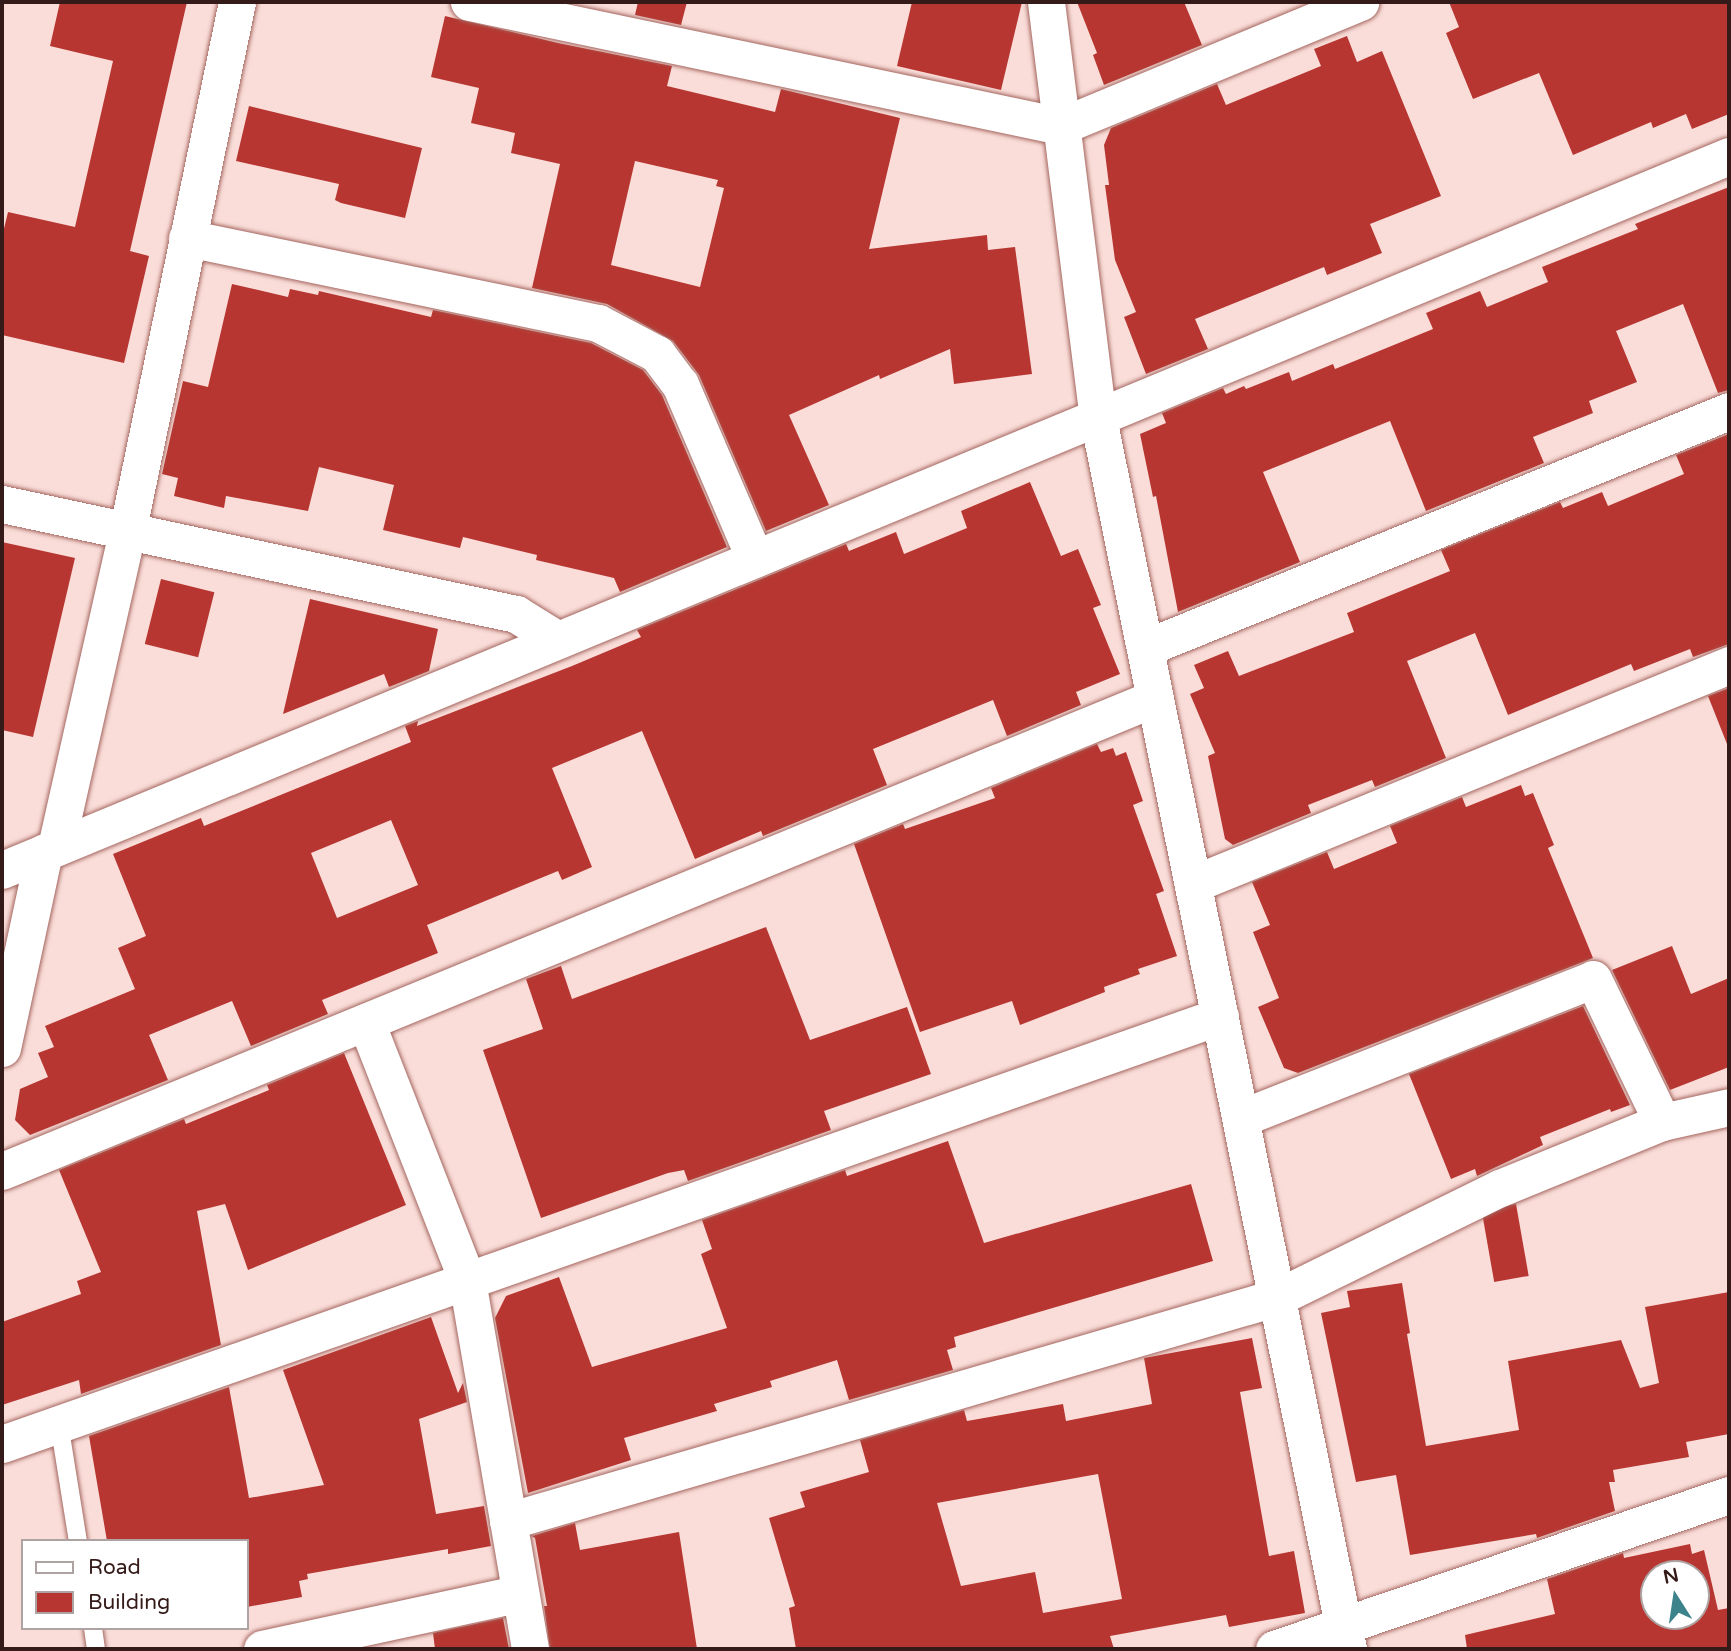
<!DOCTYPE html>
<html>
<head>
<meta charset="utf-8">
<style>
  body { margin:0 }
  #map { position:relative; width:1731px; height:1651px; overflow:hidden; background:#faddd9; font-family:"Varela Round",sans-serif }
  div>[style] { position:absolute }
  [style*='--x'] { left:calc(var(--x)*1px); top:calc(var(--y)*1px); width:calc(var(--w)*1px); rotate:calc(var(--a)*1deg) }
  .building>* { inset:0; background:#b73631; transform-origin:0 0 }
  .roads { filter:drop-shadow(0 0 2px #a4665f) drop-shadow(0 0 2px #a4665f) }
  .service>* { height:18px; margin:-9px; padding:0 9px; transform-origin:9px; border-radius:9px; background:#fff }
  .minor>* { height:37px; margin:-18.5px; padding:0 18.5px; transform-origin:18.5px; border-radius:18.5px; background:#fff }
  span { translate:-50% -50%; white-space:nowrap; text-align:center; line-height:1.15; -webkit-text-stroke:7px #fff; paint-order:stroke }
  .frame { position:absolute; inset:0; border:4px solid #341a18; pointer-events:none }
  .legend { position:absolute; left:21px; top:1539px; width:228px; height:91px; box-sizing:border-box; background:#fff; border:2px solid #aea3a3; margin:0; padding:9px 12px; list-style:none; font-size:21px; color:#341a18 }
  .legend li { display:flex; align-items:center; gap:14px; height:35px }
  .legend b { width:35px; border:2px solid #aea3a3 }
  .north { position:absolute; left:1640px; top:1560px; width:70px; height:70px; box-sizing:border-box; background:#fff; border:2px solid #aea3a3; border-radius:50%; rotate:348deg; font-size:19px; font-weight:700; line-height:28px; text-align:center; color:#341a18 }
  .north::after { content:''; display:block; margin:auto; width:24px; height:32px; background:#3c838c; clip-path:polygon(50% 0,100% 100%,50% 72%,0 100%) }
</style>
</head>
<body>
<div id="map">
  <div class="building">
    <div style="clip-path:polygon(60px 2px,187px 2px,130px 251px,149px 256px,124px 363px,2px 335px,2px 237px,8px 212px,75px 227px,113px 61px,50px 46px)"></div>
    <div style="clip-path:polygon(638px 2px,687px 2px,681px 25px,635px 15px)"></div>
    <div style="clip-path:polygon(912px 2px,1022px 2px,1001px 90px,897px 66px)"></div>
    <div style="clip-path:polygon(1077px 2px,1184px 2px,1202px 45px,1104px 85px,1093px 55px,1097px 53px)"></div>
    <div style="clip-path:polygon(1449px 2px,1729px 2px,1729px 114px,1692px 129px,1686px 114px,1653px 128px,1651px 122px,1573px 155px,1539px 73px,1473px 99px,1446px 33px,1459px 27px)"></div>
    <div style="clip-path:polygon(evenodd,445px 16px,558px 43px,672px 66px,667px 86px,775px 112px,781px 89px,900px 118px,869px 249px,987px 235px,988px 250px,1015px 247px,1032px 374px,954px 384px,950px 349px,880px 379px,879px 375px,789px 415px,829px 505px,766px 531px,699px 375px,673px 341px,607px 304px,532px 288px,560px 164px,511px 153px,515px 133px,471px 123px,479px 88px,431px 77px,445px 16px,635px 161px,718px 180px,716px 186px,724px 188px,700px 287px,611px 265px,635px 161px)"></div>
    <div style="clip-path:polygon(1347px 36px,1357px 62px,1382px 51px,1441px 196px,1370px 224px,1382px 253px,1327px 275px,1324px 267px,1195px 319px,1208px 349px,1146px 374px,1124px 317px,1136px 312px,1115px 260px,1105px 185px,1109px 185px,1104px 145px,1111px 128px,1217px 84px,1226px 105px,1321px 66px,1314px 49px)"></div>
    <div style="clip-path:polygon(249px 106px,422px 148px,405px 218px,341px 203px,335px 200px,339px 184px,236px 161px)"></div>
    <div style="clip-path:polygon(1729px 187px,1729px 390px,1718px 393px,1683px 304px,1616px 331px,1637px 382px,1589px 401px,1593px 413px,1533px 437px,1544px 463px,1426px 511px,1390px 421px,1263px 472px,1300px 562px,1178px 612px,1156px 496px,1153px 497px,1140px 434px,1166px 423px,1162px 413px,1223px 388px,1226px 394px,1244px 386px,1246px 389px,1289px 372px,1292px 381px,1333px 364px,1335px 369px,1433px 329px,1426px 313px,1480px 291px,1487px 307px,1548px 282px,1542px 267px,1638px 229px,1635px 224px)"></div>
    <div style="clip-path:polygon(232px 284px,288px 297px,290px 289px,318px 295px,319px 291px,431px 317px,433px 310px,591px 343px,643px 370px,662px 395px,727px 547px,620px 592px,614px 578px,536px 560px,537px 555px,463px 537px,460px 548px,383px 530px,394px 485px,319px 467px,308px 511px,226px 496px,224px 508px,174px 496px,178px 478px,162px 474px,183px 381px,208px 387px)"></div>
    <div style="clip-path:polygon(1729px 434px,1729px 644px,1693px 657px,1690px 649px,1634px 671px,1631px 664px,1508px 715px,1475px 633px,1407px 661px,1446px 758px,1375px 787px,1372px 780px,1308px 805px,1311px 813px,1233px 845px,1225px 839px,1208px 756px,1215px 753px,1190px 694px,1204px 688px,1194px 665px,1228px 651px,1239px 676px,1354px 632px,1347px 613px,1450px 571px,1441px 550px,1560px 502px,1563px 508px,1602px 492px,1608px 506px,1684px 474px,1676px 455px)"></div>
    <div style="clip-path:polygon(evenodd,1030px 482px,1061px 556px,1078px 549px,1101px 605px,1093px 608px,1120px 674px,1076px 692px,1081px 705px,1007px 736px,993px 700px,873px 749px,887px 785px,763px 836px,761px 831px,695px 859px,642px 731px,552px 768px,592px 867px,562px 880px,558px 871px,427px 925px,438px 953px,322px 1000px,328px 1014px,251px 1046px,232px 1001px,149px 1035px,168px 1080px,30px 1135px,15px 1120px,20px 1089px,48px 1077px,38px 1053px,54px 1047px,45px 1026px,135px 989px,118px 948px,146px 936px,113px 854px,201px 818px,204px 826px,411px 742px,405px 726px,418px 721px,417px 726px,572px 666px,641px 637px,637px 630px,846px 544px,849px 551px,896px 532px,904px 554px,967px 528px,961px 511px,1030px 482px,391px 820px,418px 885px,337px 918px,311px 853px,391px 820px)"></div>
    <div style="clip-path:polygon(2px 542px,75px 558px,33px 737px,2px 730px)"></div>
    <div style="left:161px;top:579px;width:55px;height:67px;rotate:14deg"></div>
    <div style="clip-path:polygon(310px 599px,438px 629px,429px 671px,389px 687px,384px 674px,283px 714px)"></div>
    <div style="clip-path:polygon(1729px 688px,1729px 744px,1727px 744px,1708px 696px)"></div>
    <div style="clip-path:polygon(1097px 744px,1101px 752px,1113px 748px,1116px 756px,1126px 752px,1143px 801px,1133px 805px,1164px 891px,1156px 894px,1177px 956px,1138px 969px,1140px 974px,1104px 987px,1105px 992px,1020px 1025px,1012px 1001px,920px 1032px,854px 844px,903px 824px,905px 829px,995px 798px,991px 788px)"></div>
    <div style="clip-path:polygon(1521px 785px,1525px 796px,1533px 793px,1554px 845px,1548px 848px,1593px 958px,1298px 1073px,1284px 1068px,1258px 1007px,1279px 998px,1253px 932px,1270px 925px,1252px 882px,1327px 852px,1334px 869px,1397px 843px,1390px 826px,1462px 797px,1466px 807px)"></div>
    <div style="clip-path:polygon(766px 927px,810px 1040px,907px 1007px,931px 1074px,824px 1111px,831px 1130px,688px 1181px,684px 1170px,668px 1173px,541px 1218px,483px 1050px,543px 1029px,526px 979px,561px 966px,572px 999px)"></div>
    <div style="clip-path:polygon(1672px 946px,1691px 994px,1729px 978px,1729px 1067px,1670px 1090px,1612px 970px)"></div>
    <div style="clip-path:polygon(1583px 1006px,1630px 1105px,1611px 1112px,1610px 1109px,1540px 1137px,1543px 1145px,1477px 1176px,1475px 1169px,1451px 1179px,1409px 1074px)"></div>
    <div style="clip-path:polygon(344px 1053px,406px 1205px,248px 1270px,225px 1204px,197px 1211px,221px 1345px,81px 1394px,79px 1380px,2px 1405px,2px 1322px,81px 1294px,77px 1281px,101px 1272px,59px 1170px,184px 1119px,186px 1124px,269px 1090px,267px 1085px)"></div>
    <div style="clip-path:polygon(948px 1141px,984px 1243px,1191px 1184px,1213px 1261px,954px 1337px,956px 1347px,947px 1350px,953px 1370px,849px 1400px,837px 1360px,770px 1381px,772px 1387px,714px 1404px,717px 1411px,624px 1438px,631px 1460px,528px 1493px,495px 1318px,506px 1296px,559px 1277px,592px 1367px,727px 1328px,701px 1254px,712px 1249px,702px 1220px,845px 1170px,847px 1176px)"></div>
    <div style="left:1516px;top:1204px;width:73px;height:35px;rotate:80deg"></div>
    <div style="clip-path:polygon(1402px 1283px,1410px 1333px,1407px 1334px,1426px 1446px,1519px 1430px,1508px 1361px,1621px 1340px,1640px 1388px,1659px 1383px,1645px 1307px,1729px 1292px,1729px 1434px,1686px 1442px,1689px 1457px,1613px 1470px,1615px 1482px,1609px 1482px,1615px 1511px,1537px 1538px,1536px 1534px,1410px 1555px,1396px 1475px,1356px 1482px,1321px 1313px,1350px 1307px,1347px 1291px)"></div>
    <div style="clip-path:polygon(431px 1317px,458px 1393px,463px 1383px,467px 1402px,419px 1419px,436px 1514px,484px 1506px,491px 1546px,448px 1554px,448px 1549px,307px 1574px,308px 1579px,299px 1581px,302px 1597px,247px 1607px,247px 1541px,107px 1541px,89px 1436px,229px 1387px,249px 1498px,324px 1485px,283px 1370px)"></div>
    <div style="clip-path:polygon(evenodd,1252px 1338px,1262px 1388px,1240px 1392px,1269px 1556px,1294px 1551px,1305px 1613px,1229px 1627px,1226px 1615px,1110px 1636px,1114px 1649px,796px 1649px,789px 1608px,795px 1606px,769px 1518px,805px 1507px,800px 1492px,869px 1472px,860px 1440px,964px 1410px,967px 1421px,1063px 1404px,1066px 1421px,1152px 1404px,1144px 1358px,1252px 1338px,1098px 1474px,1122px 1599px,1043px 1613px,1035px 1572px,961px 1586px,937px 1503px,1098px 1474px)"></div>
    <div style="clip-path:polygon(575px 1523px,580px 1550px,679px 1532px,697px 1649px,550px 1649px,544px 1606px,547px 1606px,535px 1538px,532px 1536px)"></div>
    <div style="clip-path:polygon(evenodd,1690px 1544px,1692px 1554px,1704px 1550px,1718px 1610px,1729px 1608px,1729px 1649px,1467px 1649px,1465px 1635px,1555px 1614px,1547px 1579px,1623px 1553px,1624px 1558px,1690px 1544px,1654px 1574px,1696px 1574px,1696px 1616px,1654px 1616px,1654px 1574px)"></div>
    <div style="clip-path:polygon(503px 1618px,509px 1649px,435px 1649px,433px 1633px)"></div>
  </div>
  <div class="roads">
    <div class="service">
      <div style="--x:59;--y:1423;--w:120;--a:80.9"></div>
      <div style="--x:93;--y:1628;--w:21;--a:82"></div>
    </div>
    <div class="minor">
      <div style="--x:469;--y:2;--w:605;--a:11.83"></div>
      <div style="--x:1061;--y:126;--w:324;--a:-22.5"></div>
      <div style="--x:1046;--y:2;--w:419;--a:82.9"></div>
      <div style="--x:1098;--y:418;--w:1256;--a:78.52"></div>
      <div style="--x:187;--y:238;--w:420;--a:11.7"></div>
      <div style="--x:598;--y:323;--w:67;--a:27.7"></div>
      <div style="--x:657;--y:354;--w:38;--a:53"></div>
      <div style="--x:680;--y:384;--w:190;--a:66.8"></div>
      <div style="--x:2;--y:504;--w:526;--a:12.08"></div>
      <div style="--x:516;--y:614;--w:49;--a:31.8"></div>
      <div style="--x:1145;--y:648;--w:630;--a:-22.09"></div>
      <div style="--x:56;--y:847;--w:322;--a:-77.3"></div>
      <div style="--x:127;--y:533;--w:542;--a:-78.3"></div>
      <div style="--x:2;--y:870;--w:1869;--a:-22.46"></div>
      <div style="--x:1193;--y:884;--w:579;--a:-22.22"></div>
      <div style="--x:366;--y:1022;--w:277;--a:68.6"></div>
      <div style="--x:467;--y:1280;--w:374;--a:80.3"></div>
      <div style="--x:2;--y:1048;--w:200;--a:-77.9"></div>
      <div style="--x:1241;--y:1118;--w:378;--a:-21.5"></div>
      <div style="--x:1593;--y:979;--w:159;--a:64.2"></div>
      <div style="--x:2;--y:1171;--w:1246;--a:-22.31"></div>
      <div style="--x:2;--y:1444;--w:1291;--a:-19.36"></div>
      <div style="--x:508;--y:1521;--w:802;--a:-16.22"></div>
      <div style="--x:1278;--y:1297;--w:247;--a:-26.2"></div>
      <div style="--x:1500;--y:1188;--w:175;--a:-22.2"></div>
      <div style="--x:1662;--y:1122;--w:69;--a:-12.6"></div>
      <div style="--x:262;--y:1649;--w:264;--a:-12.2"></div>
      <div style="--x:1274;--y:1649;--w:480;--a:-18.7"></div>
    </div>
  </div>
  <div class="frame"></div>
  <ul class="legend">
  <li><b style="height:9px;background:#fff"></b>Road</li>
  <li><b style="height:19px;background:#b73631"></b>Building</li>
  </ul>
  <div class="north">N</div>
</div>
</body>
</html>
